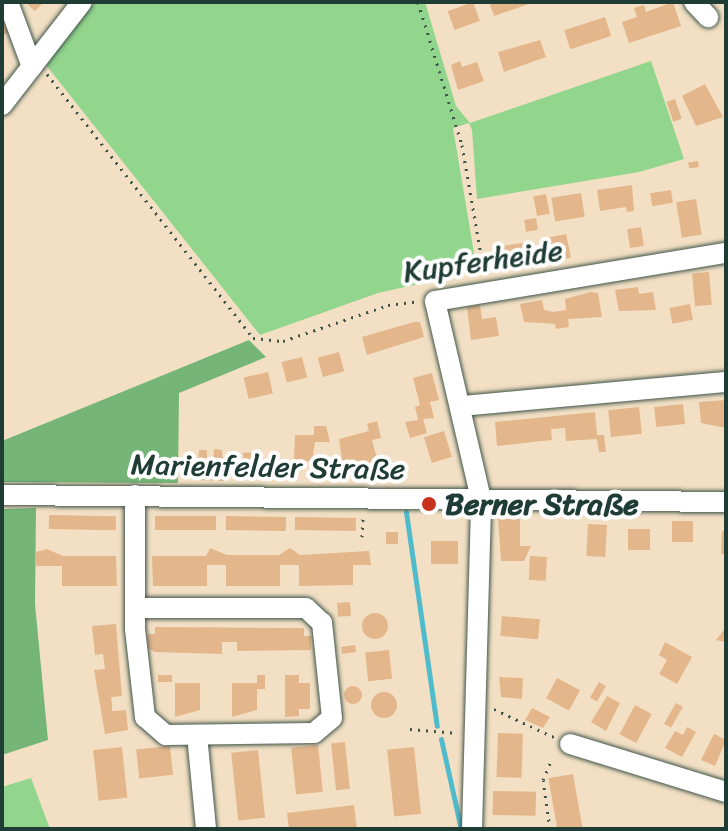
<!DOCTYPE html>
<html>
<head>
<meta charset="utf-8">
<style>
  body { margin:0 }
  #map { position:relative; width:728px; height:831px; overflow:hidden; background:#f3e0c4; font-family:Sriracha,sans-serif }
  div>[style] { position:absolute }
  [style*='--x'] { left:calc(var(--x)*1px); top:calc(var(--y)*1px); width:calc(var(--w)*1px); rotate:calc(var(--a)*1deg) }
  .green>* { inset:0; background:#92d58d }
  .forest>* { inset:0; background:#75b678 }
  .stream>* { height:5px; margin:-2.5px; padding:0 2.5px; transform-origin:2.5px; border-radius:2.5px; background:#50bccb }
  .building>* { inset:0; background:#e3b78b; transform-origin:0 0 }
  .round { border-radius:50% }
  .path>* { height:3px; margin-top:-1.5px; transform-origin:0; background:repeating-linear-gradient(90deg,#3f554a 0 2px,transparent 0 8px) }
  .roads { filter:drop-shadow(0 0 2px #3f554a) drop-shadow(0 0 2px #3f554a) }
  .minor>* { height:20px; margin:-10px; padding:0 10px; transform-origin:10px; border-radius:10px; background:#fff }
  .dots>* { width:22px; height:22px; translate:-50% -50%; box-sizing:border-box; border:4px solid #fff; border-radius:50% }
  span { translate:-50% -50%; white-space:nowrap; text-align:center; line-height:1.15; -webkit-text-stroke:8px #fff; paint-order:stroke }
  .street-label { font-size:30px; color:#1f3d34 }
  .poi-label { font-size:30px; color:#1f3d34; font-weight:700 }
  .left { translate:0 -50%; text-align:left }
  .frame { position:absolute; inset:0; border:4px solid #1f3d34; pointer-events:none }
</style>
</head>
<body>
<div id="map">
  <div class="green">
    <div style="clip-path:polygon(95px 2px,425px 2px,456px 106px,470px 123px,651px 61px,684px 159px,639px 172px,477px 199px,472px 130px,469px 123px,453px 128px,477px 271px,378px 293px,260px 335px,46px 65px)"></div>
    <div style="clip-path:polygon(31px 778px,50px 829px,2px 829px,2px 787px)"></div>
  </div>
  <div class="forest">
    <div style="clip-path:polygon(249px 340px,266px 357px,179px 393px,178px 483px,2px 482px,2px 441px)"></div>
    <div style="clip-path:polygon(36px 508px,35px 604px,48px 740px,2px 755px,2px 509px)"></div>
  </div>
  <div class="stream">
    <div style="--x:406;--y:512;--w:216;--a:81.8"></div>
    <div style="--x:441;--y:739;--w:92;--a:77.5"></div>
  </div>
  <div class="building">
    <div style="clip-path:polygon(25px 2px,44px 2px,35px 11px)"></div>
    <div style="left:473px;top:2px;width:20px;height:27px;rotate:70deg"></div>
    <div style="clip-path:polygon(489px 2px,532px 2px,532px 3px,494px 16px)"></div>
    <div style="clip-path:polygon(673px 2px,681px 26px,629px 43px,622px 22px,637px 17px,634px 8px,644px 5px,646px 12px)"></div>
    <div style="clip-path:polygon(2px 9px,11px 32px,2px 35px)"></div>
    <div style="left:605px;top:17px;width:20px;height:43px;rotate:72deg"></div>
    <div style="clip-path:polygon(540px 40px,546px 57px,504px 72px,498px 52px)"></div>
    <div style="clip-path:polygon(460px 61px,462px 67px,477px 62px,484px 81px,458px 90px,451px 65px)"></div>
    <div style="clip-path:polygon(705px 84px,723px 117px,696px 126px,682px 96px)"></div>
    <div style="left:675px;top:99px;width:21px;height:9px;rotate:71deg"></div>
    <div style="left:698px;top:161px;width:6px;height:10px;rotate:81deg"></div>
    <div style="clip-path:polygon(632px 185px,634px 211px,627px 212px,626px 207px,600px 211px,597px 190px)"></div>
    <div style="left:671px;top:190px;width:13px;height:21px;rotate:81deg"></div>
    <div style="left:581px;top:193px;width:24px;height:30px;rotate:81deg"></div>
    <div style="left:546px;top:194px;width:20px;height:13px;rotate:79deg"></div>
    <div style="left:696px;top:199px;width:36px;height:20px;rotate:81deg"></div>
    <div style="left:536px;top:218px;width:12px;height:12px;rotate:81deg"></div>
    <div style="left:641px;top:227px;width:19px;height:14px;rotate:81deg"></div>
    <div style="left:566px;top:234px;width:24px;height:17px;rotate:78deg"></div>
    <div style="clip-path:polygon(528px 242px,536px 260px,500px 270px,496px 247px)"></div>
    <div style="left:709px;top:272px;width:33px;height:17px;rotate:85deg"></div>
    <div style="clip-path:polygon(638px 287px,639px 294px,653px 292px,656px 310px,619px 311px,615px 290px)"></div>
    <div style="clip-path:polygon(590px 292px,598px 293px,602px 317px,568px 319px,569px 327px,556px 329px,555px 324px,524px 322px,520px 304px,542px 300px,544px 310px,553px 312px,566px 310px,565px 299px)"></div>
    <div style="left:690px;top:304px;width:16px;height:21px;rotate:79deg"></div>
    <div style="clip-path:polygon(480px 305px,482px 319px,496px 317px,499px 336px,471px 340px,467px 307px)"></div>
    <div style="clip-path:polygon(414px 322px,420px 322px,424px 337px,367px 355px,362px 337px)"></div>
    <div style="left:339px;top:352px;width:20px;height:22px;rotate:75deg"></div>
    <div style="left:302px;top:357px;width:21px;height:21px;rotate:76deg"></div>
    <div style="left:268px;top:372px;width:22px;height:25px;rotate:77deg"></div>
    <div style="clip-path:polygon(432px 373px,439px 400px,430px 402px,434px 418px,423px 419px,427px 433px,410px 438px,405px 422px,418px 420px,415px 407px,420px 405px,413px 378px)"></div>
    <div style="clip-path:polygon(726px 400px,726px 428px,701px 423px,699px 402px)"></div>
    <div style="left:683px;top:404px;width:20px;height:29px;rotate:84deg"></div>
    <div style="left:639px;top:407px;width:27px;height:31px;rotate:84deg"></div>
    <div style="clip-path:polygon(595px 412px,597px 435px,604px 435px,606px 452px,599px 452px,597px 439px,566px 441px,565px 428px,551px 429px,552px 440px,497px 446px,495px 422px)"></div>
    <div style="clip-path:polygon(377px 421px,381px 438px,372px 440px,378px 462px,357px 468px,354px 459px,342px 460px,339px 439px,369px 431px,367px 424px)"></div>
    <div style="clip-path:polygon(314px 426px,326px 426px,330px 442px,315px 442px,312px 462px,294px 459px,295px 435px,314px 435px)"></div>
    <div style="left:444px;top:431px;width:27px;height:21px;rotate:73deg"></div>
    <div style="clip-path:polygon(214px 449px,222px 450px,224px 481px,196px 480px,199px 450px,207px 450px,207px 459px,213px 459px)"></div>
    <div style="left:262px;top:452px;width:24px;height:19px;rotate:88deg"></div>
    <div style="left:49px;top:515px;width:67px;height:14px;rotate:1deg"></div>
    <div style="left:155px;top:516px;width:61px;height:14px"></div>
    <div style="left:226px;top:516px;width:60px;height:14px;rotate:1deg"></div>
    <div style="left:295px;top:517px;width:61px;height:13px;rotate:1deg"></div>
    <div style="clip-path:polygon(498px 519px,520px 519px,520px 546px,531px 546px,524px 561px,501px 561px)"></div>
    <div style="left:672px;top:521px;width:21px;height:21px"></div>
    <div style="left:588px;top:524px;width:19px;height:32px;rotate:3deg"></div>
    <div style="left:628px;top:529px;width:22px;height:21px"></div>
    <div style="clip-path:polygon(722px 531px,726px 531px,726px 554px,721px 554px)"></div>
    <div style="left:386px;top:532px;width:12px;height:12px"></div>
    <div style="left:458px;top:541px;width:23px;height:27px;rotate:90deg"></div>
    <div style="clip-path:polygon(210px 548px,227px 555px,279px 555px,290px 548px,300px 555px,369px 551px,371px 565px,353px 565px,353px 585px,299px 586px,299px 565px,280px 565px,280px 586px,226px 586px,226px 565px,207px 565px,207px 586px,153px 586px,152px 556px,206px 556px)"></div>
    <div style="clip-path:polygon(47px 549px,63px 556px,116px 556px,117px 586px,62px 586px,62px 566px,36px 566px,36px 552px)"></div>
    <div style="left:530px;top:556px;width:17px;height:24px;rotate:3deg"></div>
    <div style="left:350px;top:602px;width:14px;height:13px;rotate:86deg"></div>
    <div class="round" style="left:362px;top:613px;width:26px;height:26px"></div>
    <div style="left:502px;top:616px;width:38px;height:20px;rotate:5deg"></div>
    <div style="clip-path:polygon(116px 624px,122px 696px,111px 697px,112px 704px,112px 711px,126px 710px,128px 730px,105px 734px,94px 670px,105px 669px,103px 654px,95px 655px,92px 626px)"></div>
    <div style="clip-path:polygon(155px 627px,304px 628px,304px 636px,311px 636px,311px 650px,237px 651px,237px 642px,222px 642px,222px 654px,155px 652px,148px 648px,148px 634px,155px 634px)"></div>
    <div style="clip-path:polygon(726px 627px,726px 642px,716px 640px)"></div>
    <div style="clip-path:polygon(665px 642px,692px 657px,677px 684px,659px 674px,667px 660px,659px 655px)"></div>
    <div style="left:355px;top:645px;width:7px;height:14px;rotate:82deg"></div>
    <div style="left:389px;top:650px;width:29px;height:24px;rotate:84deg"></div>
    <div style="left:158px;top:675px;width:14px;height:7px"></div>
    <div style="clip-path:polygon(257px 675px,265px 675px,265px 689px,257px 689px,257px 710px,232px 717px,232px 683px,257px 683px)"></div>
    <div style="clip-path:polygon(285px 675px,299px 675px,299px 683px,310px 683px,310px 709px,299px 709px,299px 716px,285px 717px)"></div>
    <div style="clip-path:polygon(499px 677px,523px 678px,522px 699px,501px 697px)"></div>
    <div style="left:557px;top:678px;width:26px;height:23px;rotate:28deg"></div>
    <div style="left:599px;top:682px;width:8px;height:18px;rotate:30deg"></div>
    <div style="clip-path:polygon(175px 683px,200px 683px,200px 710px,175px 717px)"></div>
    <div class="round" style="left:344px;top:686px;width:18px;height:18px"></div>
    <div class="round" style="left:371px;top:692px;width:26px;height:26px"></div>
    <div style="clip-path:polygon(607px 696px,620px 703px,606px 731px,591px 722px)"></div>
    <div style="left:676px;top:703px;width:8px;height:24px;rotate:30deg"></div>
    <div style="left:635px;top:705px;width:19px;height:33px;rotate:28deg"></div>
    <div style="clip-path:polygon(532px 708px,550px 717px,543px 728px,525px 720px)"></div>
    <div style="clip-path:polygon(687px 727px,696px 732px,682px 757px,665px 748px,675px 731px,683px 735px)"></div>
    <div style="left:498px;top:733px;width:25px;height:44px;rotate:2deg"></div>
    <div style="clip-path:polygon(714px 734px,726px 740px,715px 766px,701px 760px)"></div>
    <div style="left:345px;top:742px;width:47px;height:14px;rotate:84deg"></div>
    <div style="left:318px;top:745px;width:47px;height:27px;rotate:84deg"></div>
    <div style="left:170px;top:746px;width:29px;height:34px;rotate:84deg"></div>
    <div style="left:122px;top:747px;width:51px;height:29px;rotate:84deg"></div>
    <div style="left:414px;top:747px;width:67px;height:27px;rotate:84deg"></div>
    <div style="left:258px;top:750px;width:68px;height:27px;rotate:84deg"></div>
    <div style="left:573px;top:774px;width:56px;height:25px;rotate:80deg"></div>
    <div style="left:493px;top:791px;width:43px;height:24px;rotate:1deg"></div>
    <div style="clip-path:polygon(354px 805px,357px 829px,289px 829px,287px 813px)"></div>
  </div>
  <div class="path">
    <div style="--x:418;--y:2;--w:150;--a:72.9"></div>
    <div style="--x:462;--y:145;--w:135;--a:80.2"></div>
    <div style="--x:47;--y:74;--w:335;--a:52"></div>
    <div style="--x:253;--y:338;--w:30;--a:6"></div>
    <div style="--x:283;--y:341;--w:111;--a:-18.9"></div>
    <div style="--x:388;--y:305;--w:31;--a:-7"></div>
    <div style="--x:362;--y:537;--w:20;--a:-87"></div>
    <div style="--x:494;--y:709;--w:68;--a:25.1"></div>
    <div style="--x:410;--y:729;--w:48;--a:4.8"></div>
    <div style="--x:550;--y:829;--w:49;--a:-98.1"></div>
    <div style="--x:543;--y:780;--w:23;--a:-67"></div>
  </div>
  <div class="roads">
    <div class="minor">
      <div style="--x:8;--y:2;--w:69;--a:69.7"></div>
      <div style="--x:694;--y:2;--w:21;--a:47"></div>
      <div style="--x:2;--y:105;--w:130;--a:-52.2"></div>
      <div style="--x:462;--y:406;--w:265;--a:-5.2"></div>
      <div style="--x:2;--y:495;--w:724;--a:0.55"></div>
      <div style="--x:135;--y:495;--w:134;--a:90"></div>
      <div style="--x:135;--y:629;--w:89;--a:83.5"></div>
      <div style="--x:145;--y:717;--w:28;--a:41"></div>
      <div style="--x:166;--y:735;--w:148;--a:-0.8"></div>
      <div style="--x:314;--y:733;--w:23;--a:-40"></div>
      <div style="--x:332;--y:718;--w:96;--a:-96"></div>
      <div style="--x:322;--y:623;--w:22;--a:-137"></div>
      <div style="--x:306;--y:608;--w:171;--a:180"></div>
      <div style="--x:197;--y:735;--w:94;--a:84.5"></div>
      <div style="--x:570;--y:744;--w:163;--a:17.1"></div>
      <div style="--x:472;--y:829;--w:330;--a:-88.4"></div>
      <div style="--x:481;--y:499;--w:203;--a:-103.1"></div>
      <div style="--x:435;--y:301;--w:295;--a:-9.4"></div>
    </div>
  </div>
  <div class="dots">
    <div style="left:429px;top:504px;background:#c8321e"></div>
  </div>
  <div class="street-label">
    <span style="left:483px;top:261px;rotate:-8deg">Kupferheide</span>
    <span style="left:268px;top:467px;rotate:1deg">Marienfelder Straße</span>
  </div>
  <div class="poi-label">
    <span class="left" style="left:445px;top:504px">Berner Straße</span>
  </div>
  <div class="frame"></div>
</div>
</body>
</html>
